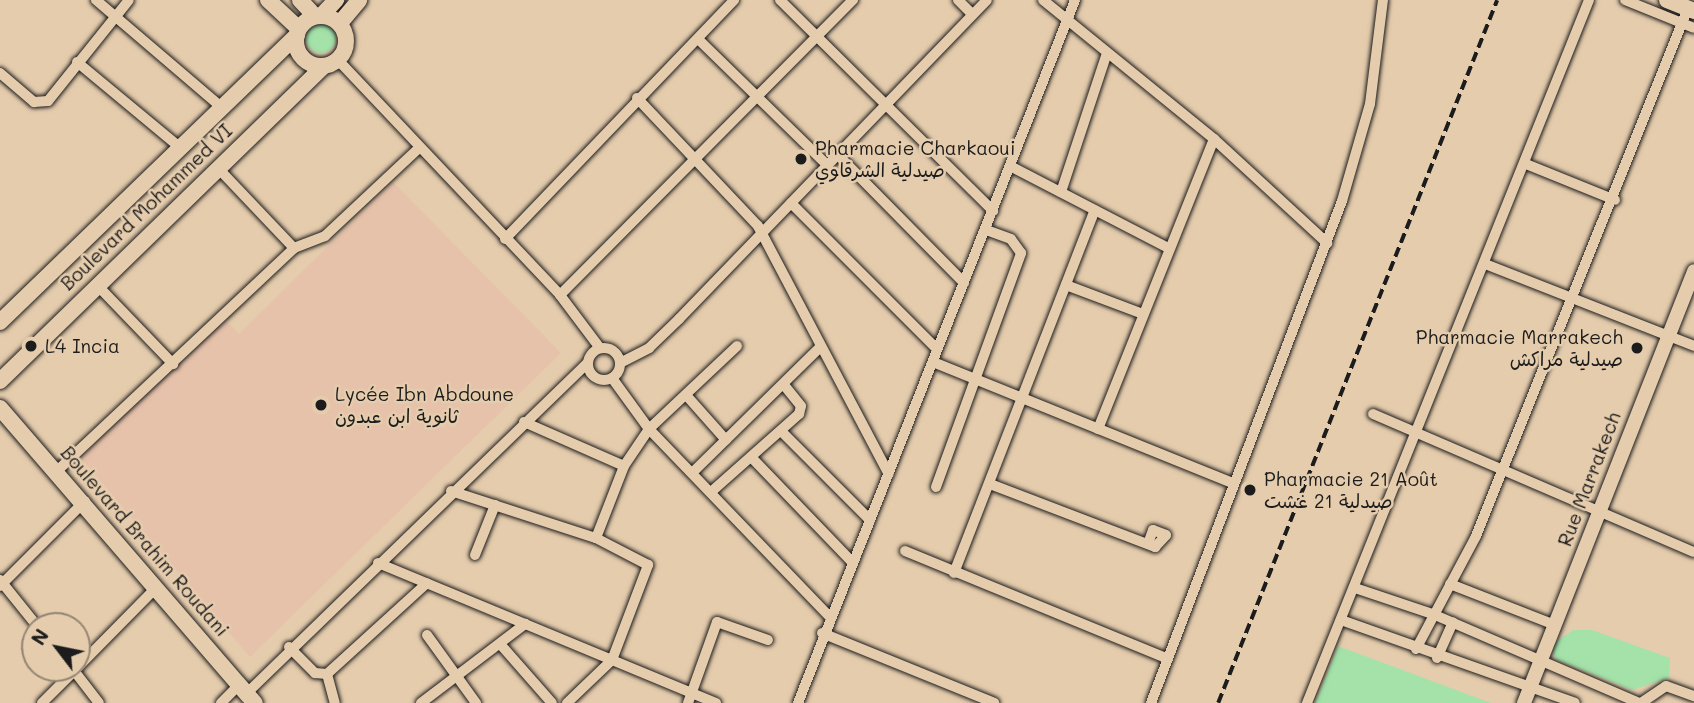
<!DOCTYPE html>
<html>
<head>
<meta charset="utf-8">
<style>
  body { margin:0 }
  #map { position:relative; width:1694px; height:703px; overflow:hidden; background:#e5ccad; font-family:Mali,"Playpen Sans Arabic",sans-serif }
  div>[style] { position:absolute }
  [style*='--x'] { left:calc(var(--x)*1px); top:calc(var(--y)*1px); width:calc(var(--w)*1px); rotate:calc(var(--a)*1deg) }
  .built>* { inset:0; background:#e6c2ab }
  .green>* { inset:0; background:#a4e2aa }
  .round { border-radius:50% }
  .roads { filter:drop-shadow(0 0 2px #1c1c1c) drop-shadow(0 0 2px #1c1c1c) }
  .minor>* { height:10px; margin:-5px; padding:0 5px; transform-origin:5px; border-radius:5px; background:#e5ccad }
  .minor>.ring { margin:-5px; padding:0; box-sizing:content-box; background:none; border:10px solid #e5ccad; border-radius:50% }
  .tertiary>* { height:14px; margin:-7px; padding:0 7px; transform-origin:7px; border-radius:7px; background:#e5ccad }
  .secondary>* { height:16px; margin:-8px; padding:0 8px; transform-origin:8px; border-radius:8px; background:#e5ccad }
  .secondary>.ring { margin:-8px; padding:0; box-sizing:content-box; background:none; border:16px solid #e5ccad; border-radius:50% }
  .rail>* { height:3.5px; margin-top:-1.75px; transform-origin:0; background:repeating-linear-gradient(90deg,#1c1c1c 0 10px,transparent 0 15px) }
  .dots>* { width:19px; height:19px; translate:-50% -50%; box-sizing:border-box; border:4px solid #e5ccad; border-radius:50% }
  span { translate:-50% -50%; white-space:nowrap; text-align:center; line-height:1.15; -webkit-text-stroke:5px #e5ccad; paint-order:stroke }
  .poi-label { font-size:19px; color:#1c1c1c }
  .left { translate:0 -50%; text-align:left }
  .right { translate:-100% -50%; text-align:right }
  .street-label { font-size:19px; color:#1c1c1c }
  .north { position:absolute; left:21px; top:612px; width:70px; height:70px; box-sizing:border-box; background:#e5ccad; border:2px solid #958673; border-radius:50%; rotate:302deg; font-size:19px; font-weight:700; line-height:28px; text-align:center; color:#1c1c1c }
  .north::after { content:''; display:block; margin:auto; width:24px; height:32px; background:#1c1c1c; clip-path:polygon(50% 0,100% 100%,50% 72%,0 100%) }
</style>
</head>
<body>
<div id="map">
  <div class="built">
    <div style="clip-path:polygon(393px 182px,561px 353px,250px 657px,80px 457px,225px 320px,239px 334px)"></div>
  </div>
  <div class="green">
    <div class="round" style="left:306px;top:23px;width:30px;height:30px"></div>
    <div style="clip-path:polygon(1573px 630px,1592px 630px,1670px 658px,1669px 678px,1632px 690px,1555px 659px,1551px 645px)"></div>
    <div style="clip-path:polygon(1338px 646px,1491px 703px,1315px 703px)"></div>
  </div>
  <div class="roads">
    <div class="minor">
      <div style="--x:96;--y:0;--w:163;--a:40.5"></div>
      <div style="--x:780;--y:0;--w:300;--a:44.7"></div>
      <div style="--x:958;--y:0;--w:20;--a:45"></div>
      <div style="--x:1043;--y:0;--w:220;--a:39.1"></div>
      <div style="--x:1214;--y:139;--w:154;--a:42.6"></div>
      <div style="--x:1625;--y:0;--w:74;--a:22.1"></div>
      <div style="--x:698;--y:39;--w:179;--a:44.3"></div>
      <div style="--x:338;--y:60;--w:323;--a:46.6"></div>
      <div style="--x:560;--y:295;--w:66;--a:53"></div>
      <div style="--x:77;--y:62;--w:131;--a:39.7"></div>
      <div style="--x:0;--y:73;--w:45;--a:40.5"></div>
      <div style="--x:34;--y:102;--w:14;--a:-4"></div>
      <div style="--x:48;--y:101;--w:129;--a:-51.3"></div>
      <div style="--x:637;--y:98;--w:176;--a:46.6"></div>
      <div style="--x:758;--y:226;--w:280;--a:62.2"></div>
      <div style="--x:837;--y:154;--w:181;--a:45.4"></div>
      <div style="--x:1526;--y:164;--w:96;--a:22"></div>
      <div style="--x:1010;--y:166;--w:178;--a:27.4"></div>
      <div style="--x:217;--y:167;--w:112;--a:46.5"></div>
      <div style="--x:1061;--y:192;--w:143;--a:-71.7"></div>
      <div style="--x:791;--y:203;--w:206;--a:45"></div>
      <div style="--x:505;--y:239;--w:331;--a:-46.2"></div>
      <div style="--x:1485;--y:264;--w:225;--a:21.4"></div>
      <div style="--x:97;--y:285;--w:110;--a:46.1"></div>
      <div style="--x:1066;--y:285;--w:79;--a:20.7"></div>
      <div style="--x:560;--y:295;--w:416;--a:-45.2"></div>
      <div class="ring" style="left:588px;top:348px;width:22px;height:22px"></div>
      <div style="--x:933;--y:362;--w:323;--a:22"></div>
      <div style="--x:620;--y:363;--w:33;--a:-27"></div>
      <div style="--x:649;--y:348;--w:42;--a:-44"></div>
      <div style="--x:679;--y:319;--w:443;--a:-46"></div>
      <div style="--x:612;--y:378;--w:63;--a:54"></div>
      <div style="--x:649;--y:429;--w:260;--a:46.1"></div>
      <div style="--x:686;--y:395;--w:60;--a:48.4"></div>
      <div style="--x:1373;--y:414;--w:349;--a:23.3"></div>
      <div style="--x:524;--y:422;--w:109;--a:23.7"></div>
      <div style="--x:1098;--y:429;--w:312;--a:-68.2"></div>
      <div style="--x:781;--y:431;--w:126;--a:45"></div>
      <div style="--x:752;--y:458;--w:144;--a:46.1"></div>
      <div style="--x:58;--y:470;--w:324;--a:-43.2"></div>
      <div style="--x:294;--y:248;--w:33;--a:-21"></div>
      <div style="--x:325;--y:236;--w:129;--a:-43.1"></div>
      <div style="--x:692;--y:473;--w:180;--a:-44.5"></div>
      <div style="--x:990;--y:484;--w:177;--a:20.9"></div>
      <div style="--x:1155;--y:547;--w:16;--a:-47"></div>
      <div style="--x:1166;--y:535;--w:14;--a:-159"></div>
      <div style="--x:1153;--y:530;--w:12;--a:110"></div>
      <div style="--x:936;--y:487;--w:249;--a:-70"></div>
      <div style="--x:1021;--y:253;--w:17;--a:-126"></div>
      <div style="--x:1011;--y:239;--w:27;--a:-160"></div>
      <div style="--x:451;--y:491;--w:152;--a:18"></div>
      <div style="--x:711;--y:492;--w:118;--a:-41.6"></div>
      <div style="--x:799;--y:414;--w:8;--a:-76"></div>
      <div style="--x:801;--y:406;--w:28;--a:-129"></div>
      <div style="--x:905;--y:551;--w:282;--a:22.3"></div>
      <div style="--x:475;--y:555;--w:54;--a:-68.2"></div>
      <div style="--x:378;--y:563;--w:366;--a:22.5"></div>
      <div style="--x:954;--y:573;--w:389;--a:-68.8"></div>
      <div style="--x:0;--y:580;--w:59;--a:51.2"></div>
      <div style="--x:1450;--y:584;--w:113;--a:21.3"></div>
      <div style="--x:0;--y:586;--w:120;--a:-45"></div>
      <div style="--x:1355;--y:588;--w:84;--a:18.6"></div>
      <div style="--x:1435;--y:615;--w:222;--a:23.3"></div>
      <div style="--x:1341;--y:620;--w:248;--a:19.5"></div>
      <div style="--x:822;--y:633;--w:186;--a:22.1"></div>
      <div style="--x:427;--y:635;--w:84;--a:54.2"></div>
      <div style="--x:501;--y:645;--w:77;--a:48.7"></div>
      <div style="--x:289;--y:647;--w:37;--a:45"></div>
      <div style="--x:315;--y:673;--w:12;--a:5"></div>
      <div style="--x:327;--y:674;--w:135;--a:-42.3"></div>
      <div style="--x:1416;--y:649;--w:128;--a:-62"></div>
      <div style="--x:1476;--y:536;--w:569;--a:-68.12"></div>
      <div style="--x:1437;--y:658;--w:39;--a:-66"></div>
      <div style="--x:72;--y:668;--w:44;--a:52.4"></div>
      <div style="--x:77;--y:668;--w:114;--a:-45.4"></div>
      <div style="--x:327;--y:674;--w:30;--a:75"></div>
      <div style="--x:247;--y:693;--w:475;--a:-44.1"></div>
      <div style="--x:42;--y:703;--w:49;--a:-45"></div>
      <div style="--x:221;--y:703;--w:25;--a:-45"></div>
      <div style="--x:421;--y:703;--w:131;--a:-37.2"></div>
      <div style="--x:567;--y:703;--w:62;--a:-43.7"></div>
      <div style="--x:612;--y:660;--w:102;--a:-69.2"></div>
      <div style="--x:648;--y:565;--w:59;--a:-152.6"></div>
      <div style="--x:596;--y:538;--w:77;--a:-68.7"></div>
      <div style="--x:624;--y:466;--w:45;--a:-56"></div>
      <div style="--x:649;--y:429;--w:121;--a:-43.3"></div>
      <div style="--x:688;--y:703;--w:86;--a:-70.3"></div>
      <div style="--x:717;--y:622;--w:54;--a:19.4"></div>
      <div style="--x:798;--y:703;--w:756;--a:-68.49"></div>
      <div style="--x:1151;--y:703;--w:537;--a:-69.17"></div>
      <div style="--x:1342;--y:201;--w:101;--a:-73.9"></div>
      <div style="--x:1370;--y:104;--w:105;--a:-82.9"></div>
      <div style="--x:1307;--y:703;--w:757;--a:-68.14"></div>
      <div style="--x:1641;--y:703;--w:30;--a:-34"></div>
      <div style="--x:1666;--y:686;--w:30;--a:20"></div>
    </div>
    <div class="tertiary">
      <div style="--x:1524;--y:703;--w:464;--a:-68.5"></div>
    </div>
    <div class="secondary">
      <div style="--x:268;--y:0;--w:42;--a:43.1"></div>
      <div style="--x:300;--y:0;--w:22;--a:47"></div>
      <div style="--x:1667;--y:0;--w:29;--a:22"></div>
      <div style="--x:322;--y:15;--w:21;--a:-47"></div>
      <div class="ring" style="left:296px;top:16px;width:34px;height:34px"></div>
      <div style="--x:340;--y:23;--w:30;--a:-50"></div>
      <div style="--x:0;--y:322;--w:413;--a:-44"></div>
      <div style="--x:0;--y:381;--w:452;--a:-44.2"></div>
      <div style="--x:0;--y:408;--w:390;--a:49.2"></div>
    </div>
  </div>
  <div class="rail">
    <div style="--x:1218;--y:703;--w:756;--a:-68.35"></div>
  </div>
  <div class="dots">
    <div style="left:801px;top:159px;background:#1c1c1c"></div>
    <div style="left:31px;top:346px;background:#1c1c1c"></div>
    <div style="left:1637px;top:348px;background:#1c1c1c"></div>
    <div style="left:321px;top:405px;background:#1c1c1c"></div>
    <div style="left:1250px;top:490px;background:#1c1c1c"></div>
  </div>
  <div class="poi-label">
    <span class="left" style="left:815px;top:159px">Pharmacie Charkaoui<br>صيدلية الشرقاوي</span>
    <span class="right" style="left:1623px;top:348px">Pharmacie Marrakech<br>صيدلية مراكش</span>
    <span class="left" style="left:45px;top:346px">L4 Incia</span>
    <span class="left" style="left:335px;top:405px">Lycée Ibn Abdoune<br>ثانوية ابن عبدون</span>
    <span class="left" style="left:1264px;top:490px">Pharmacie 21 Août<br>صيدلية 21 غشت</span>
  </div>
  <div class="street-label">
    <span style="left:146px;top:207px;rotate:-44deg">Boulevard Mohammed VI</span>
    <span style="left:1589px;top:479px;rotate:-69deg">Rue Marrakech</span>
    <span style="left:145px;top:541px;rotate:49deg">Boulevard Brahim Roudani</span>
  </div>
  <div class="north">N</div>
</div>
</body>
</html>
